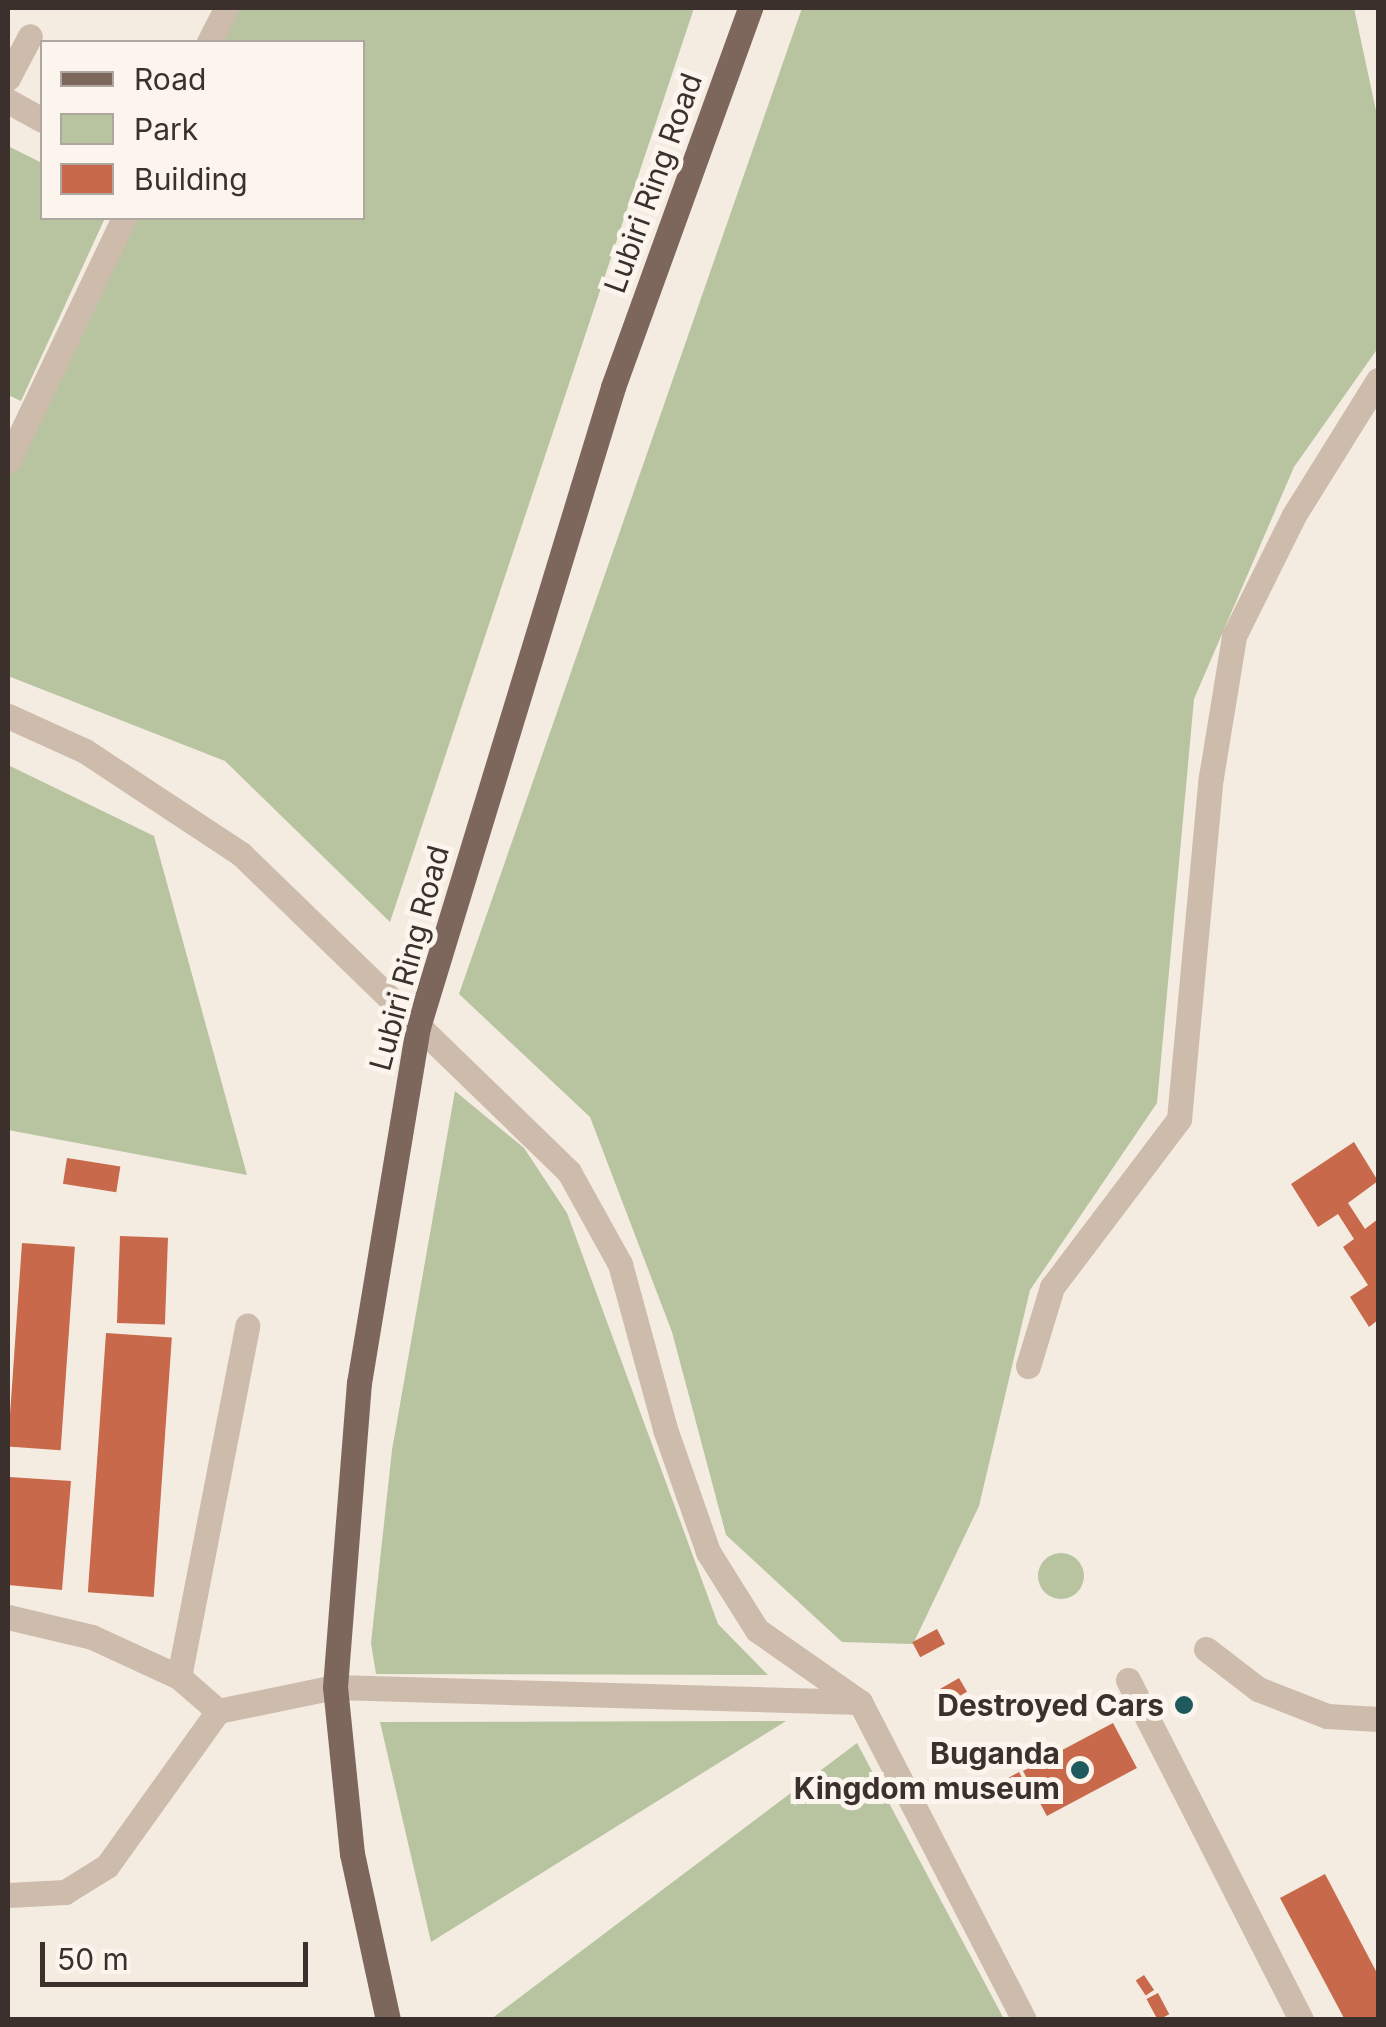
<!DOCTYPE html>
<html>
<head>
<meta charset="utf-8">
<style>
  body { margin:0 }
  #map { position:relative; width:1386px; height:2027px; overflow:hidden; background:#f4ebe1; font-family:Inter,sans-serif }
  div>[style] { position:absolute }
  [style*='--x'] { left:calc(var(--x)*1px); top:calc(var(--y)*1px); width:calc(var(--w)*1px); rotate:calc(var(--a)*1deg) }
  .green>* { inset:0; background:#b8c4a0 }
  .round { border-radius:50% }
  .building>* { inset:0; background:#c8694b; transform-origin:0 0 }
  .minor>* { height:25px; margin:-12.5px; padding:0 12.5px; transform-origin:12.5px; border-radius:12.5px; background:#cdbbac }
  .major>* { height:25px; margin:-12.5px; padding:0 12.5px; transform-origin:12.5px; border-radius:12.5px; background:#7d675c }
  .dots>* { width:28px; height:28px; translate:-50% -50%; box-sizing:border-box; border:5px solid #fbf5ee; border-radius:50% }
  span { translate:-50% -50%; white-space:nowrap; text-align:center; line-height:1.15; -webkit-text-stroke:10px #fbf5ee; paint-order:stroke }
  .street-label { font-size:30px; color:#3b302b }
  .poi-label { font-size:30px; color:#3b302b; font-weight:700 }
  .right { translate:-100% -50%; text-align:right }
  .frame { position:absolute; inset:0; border:10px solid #3b302b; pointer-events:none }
  .legend { position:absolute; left:40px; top:40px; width:325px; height:180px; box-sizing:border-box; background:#fbf5ee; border:2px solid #aea6a0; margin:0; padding:12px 18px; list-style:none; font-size:30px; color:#3b302b }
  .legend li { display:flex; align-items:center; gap:20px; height:50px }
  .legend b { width:50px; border:2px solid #aea6a0 }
  .scale { position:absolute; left:40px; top:1942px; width:268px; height:45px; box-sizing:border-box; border:5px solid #3b302b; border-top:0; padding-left:12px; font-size:30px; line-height:35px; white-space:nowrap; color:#3b302b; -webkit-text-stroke:8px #fbf5ee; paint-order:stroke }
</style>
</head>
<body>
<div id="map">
  <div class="green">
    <div style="clip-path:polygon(229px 8px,694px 8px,390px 922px,225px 761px,8px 676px,8px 472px,128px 218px,362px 218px,362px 42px,212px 42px)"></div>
    <div style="clip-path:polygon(802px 8px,1354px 8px,1378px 120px,1378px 348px,1294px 467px,1194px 699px,1157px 1103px,1030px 1290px,979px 1506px,913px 1644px,842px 1642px,726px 1535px,672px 1332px,590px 1117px,459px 994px)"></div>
    <div style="clip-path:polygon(8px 146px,42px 163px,42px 218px,105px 218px,21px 401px,8px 395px)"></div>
    <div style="clip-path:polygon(8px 765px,154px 836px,247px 1175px,8px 1130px)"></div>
    <div style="clip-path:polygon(455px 1091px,524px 1148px,567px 1213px,718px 1624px,768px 1675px,376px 1674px,371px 1643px,392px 1450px)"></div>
    <div class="round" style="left:1038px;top:1553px;width:46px;height:46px"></div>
    <div style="clip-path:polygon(786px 1721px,431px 1942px,380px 1722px)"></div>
    <div style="clip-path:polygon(857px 1743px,1004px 2019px,491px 2019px)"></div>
  </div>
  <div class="building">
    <div style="clip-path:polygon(1354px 1142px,1378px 1181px,1348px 1203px,1365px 1229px,1378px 1219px,1378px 1320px,1369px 1327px,1350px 1297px,1368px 1285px,1343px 1247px,1354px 1239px,1338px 1214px,1318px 1227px,1291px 1184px)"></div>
    <div style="left:67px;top:1158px;width:54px;height:26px;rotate:9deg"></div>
    <div style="left:120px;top:1236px;width:48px;height:87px;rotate:2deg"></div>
    <div style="left:22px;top:1243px;width:53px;height:204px;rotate:4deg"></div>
    <div style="left:106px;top:1333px;width:66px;height:260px;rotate:4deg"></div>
    <div style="clip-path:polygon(9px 1477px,71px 1481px,62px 1590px,8px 1585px)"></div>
    <div style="left:937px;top:1629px;width:17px;height:28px;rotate:62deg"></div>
    <div style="left:959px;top:1678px;width:16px;height:29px;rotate:60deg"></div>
    <div style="left:1113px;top:1723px;width:51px;height:102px;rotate:62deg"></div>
    <div style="left:1019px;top:1772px;width:18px;height:17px;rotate:61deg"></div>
    <div style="clip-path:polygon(1325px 1874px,1378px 1975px,1378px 2020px,1345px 2020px,1280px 1898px)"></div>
    <div style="left:1144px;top:1975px;width:18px;height:10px;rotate:56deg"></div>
    <div style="left:1158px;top:1993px;width:24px;height:13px;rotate:62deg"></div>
  </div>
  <div class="minor">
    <div style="--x:209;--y:42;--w:38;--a:-63"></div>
    <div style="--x:8;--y:78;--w:47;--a:-62.4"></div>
    <div style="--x:8;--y:101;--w:39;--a:29"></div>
    <div style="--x:8;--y:461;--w:269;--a:-64.5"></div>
    <div style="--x:8;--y:716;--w:85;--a:24.4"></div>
    <div style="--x:85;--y:751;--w:187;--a:33.4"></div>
    <div style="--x:241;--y:854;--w:457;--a:44.1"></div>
    <div style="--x:569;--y:1172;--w:105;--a:61"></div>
    <div style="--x:620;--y:1264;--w:171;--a:74.7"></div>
    <div style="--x:665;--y:1429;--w:130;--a:70.7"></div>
    <div style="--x:708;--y:1552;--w:92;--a:57.9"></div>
    <div style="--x:757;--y:1630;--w:126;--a:35"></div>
    <div style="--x:860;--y:1702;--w:358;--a:62.7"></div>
    <div style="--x:1028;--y:1366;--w:83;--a:-73.1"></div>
    <div style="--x:1052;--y:1287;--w:211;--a:-52.9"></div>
    <div style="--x:1179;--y:1119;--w:343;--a:-84.7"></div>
    <div style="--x:1211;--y:777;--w:143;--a:-80.7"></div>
    <div style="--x:1234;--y:636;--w:135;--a:-63.6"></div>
    <div style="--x:1294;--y:515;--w:159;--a:-58.1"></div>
    <div style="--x:8;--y:1617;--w:86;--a:13.4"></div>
    <div style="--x:92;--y:1637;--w:96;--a:24.7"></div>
    <div style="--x:179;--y:1677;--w:52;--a:41.1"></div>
    <div style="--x:1206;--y:1649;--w:66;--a:37.6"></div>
    <div style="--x:1258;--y:1689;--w:74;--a:21.4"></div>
    <div style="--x:1327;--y:1716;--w:51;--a:3.4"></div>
    <div style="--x:179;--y:1677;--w:358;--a:-79"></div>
    <div style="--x:1128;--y:1680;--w:381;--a:63"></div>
    <div style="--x:8;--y:1895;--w:57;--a:-3"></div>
    <div style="--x:65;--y:1892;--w:49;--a:-31.8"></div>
    <div style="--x:107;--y:1866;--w:191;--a:-54.4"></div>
    <div style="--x:218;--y:1711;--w:119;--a:-11.6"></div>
    <div style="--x:335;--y:1687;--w:525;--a:1.64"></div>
  </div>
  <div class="major">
    <div style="--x:388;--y:2020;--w:170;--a:-102.2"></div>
    <div style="--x:352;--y:1854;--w:168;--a:-95.8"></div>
    <div style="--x:335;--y:1687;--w:305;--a:-85.5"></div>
    <div style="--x:359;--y:1383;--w:361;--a:-80.6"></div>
    <div style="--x:418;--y:1027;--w:669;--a:-73.05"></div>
    <div style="--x:613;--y:387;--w:403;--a:-70.1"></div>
  </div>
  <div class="dots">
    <div style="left:1184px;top:1705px;background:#1f5a5e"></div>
    <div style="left:1080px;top:1770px;background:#1f5a5e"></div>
  </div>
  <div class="street-label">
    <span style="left:653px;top:183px;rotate:-70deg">Lubiri Ring Road</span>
    <span style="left:409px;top:958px;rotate:-75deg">Lubiri Ring Road</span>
  </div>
  <div class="poi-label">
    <span class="right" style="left:1164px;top:1705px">Destroyed Cars</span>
    <span class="right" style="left:1060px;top:1770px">Buganda<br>Kingdom museum</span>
  </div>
  <div class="frame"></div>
  <ul class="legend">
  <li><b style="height:12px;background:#7d675c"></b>Road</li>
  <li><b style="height:28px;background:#b8c4a0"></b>Park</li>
  <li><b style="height:28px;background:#c8694b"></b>Building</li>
  </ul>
  <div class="scale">50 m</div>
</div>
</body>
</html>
